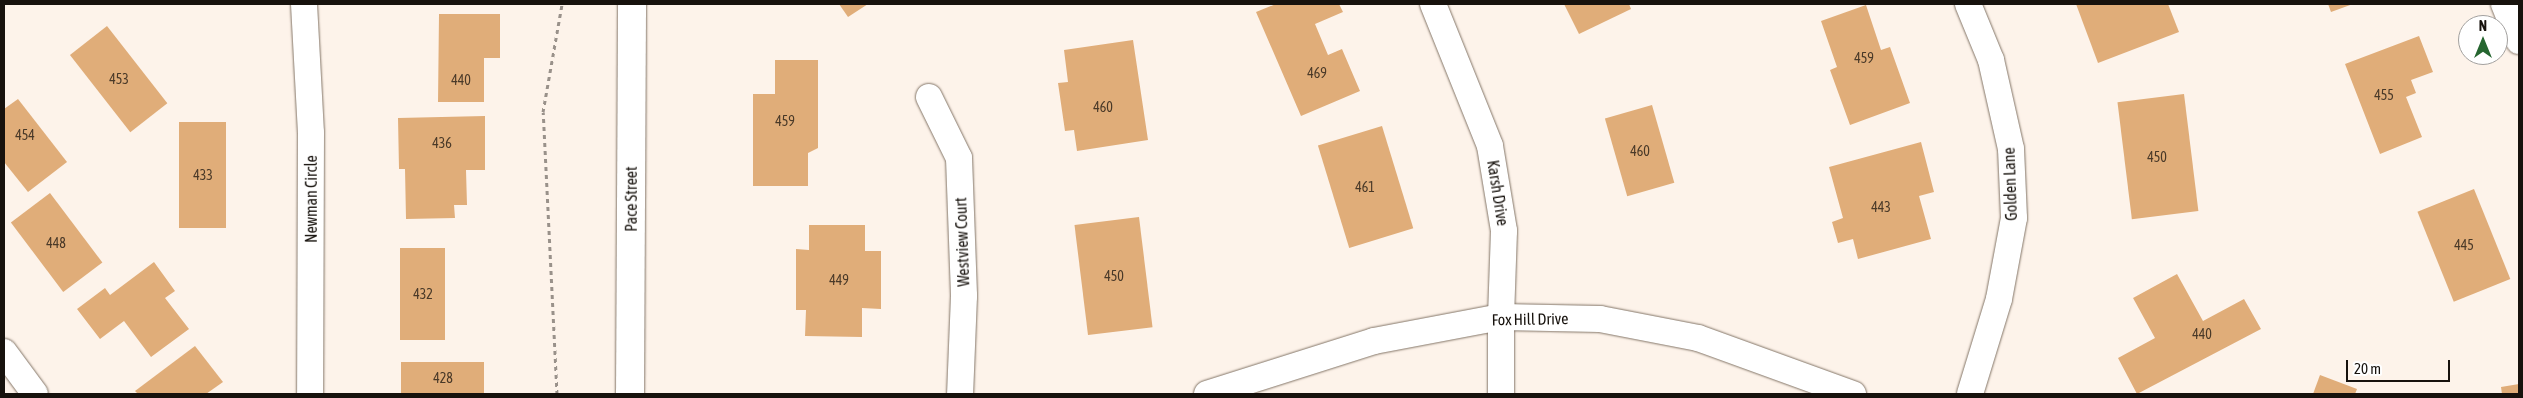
<!DOCTYPE html>
<html>
<head>
<meta charset="utf-8">
<style>
  body { margin:0 }
  #map { position:relative; width:2523px; height:398px; overflow:hidden; background:#fdf3ea; font-family:"Asap Condensed",sans-serif }
  div>[style] { position:absolute }
  [style*='--x'] { left:calc(var(--x)*1px); top:calc(var(--y)*1px); width:calc(var(--w)*1px); rotate:calc(var(--a)*1deg) }
  .building>* { inset:0; background:#e0ad79; transform-origin:0 0 }
  .path>* { height:3px; margin-top:-1.5px; transform-origin:0; background:repeating-linear-gradient(90deg,#99918a 0 4px,transparent 0 8px) }
  .roads { filter:drop-shadow(0 0 1px #847668) drop-shadow(0 0 1px #847668) }
  .street>* { height:26px; margin:-13px; padding:0 13px; transform-origin:13px; border-radius:13px; background:#fff }
  .secondary>* { height:28px; margin:-14px; padding:0 14px; transform-origin:14px; border-radius:14px; background:#fff }
  span { translate:-50% -50%; white-space:nowrap; text-align:center; line-height:1.15; -webkit-text-stroke:4px #fff; paint-order:stroke }
  .number-label { font-size:14px; color:#493928 }
  .number-label span { -webkit-text-stroke-width:0 }
  .street-label { font-size:16px; color:#17120d }
  .frame { position:absolute; inset:0; border:5px solid #17120d; pointer-events:none }
  .north { position:absolute; left:2458px; top:15px; width:50px; height:50px; box-sizing:border-box; background:#fff; border:1px solid #a2a09e; border-radius:50%; rotate:0deg; font-size:14px; font-weight:700; line-height:20px; text-align:center; color:#17120d }
  .north::after { content:''; display:block; margin:auto; width:18px; height:22px; background:#266630; clip-path:polygon(50% 0,100% 100%,50% 72%,0 100%) }
  .scale { position:absolute; left:2346px; top:360px; width:104px; height:22px; box-sizing:border-box; border:2px solid #17120d; border-top:0; padding-left:6px; font-size:15px; line-height:18px; white-space:nowrap; color:#17120d; -webkit-text-stroke:4px #fff; paint-order:stroke }
</style>
</head>
<body>
<div id="map">
  <div class="building">
    <div style="clip-path:polygon(839px 4px,868px 4px,848px 17px)"></div>
    <div style="clip-path:polygon(1276px 4px,1339px 4px,1343px 12px,1315px 24px,1328px 55px,1342px 49px,1360px 91px,1301px 116px,1256px 12px)"></div>
    <div style="clip-path:polygon(1564px 4px,1629px 4px,1631px 9px,1579px 34px)"></div>
    <div style="clip-path:polygon(2076px 4px,2168px 4px,2179px 32px,2098px 63px)"></div>
    <div style="clip-path:polygon(2328px 4px,2353px 4px,2331px 12px)"></div>
    <div style="clip-path:polygon(1866px 5px,1881px 50px,1890px 47px,1910px 103px,1850px 125px,1830px 70px,1837px 67px,1821px 21px)"></div>
    <div style="clip-path:polygon(439px 14px,500px 14px,500px 58px,484px 58px,484px 102px,438px 102px)"></div>
    <div style="left:107px;top:26px;width:98px;height:47px;rotate:52deg"></div>
    <div style="clip-path:polygon(2419px 36px,2433px 72px,2411px 80px,2416px 93px,2406px 97px,2422px 137px,2380px 154px,2345px 64px)"></div>
    <div style="clip-path:polygon(1133px 40px,1148px 140px,1077px 151px,1074px 130px,1065px 131px,1058px 83px,1068px 82px,1064px 50px)"></div>
    <div style="clip-path:polygon(775px 60px,818px 60px,818px 148px,808px 153px,808px 186px,753px 186px,753px 94px,775px 94px)"></div>
    <div style="left:2184px;top:94px;width:118px;height:67px;rotate:83deg"></div>
    <div style="clip-path:polygon(18px 99px,67px 162px,28px 192px,4px 162px,4px 109px)"></div>
    <div style="left:1652px;top:105px;width:81px;height:49px;rotate:74deg"></div>
    <div style="clip-path:polygon(485px 116px,485px 170px,466px 170px,467px 205px,454px 205px,455px 218px,406px 219px,405px 169px,399px 169px,398px 118px)"></div>
    <div style="left:179px;top:122px;width:47px;height:106px"></div>
    <div style="left:1382px;top:126px;width:107px;height:67px;rotate:73deg"></div>
    <div style="clip-path:polygon(1921px 142px,1934px 192px,1919px 196px,1931px 239px,1858px 259px,1853px 239px,1838px 243px,1832px 222px,1843px 218px,1829px 167px)"></div>
    <div style="left:2474px;top:189px;width:97px;height:61px;rotate:68deg"></div>
    <div style="left:50px;top:193px;width:87px;height:49px;rotate:53deg"></div>
    <div style="left:1139px;top:217px;width:111px;height:65px;rotate:83deg"></div>
    <div style="clip-path:polygon(809px 225px,865px 225px,865px 251px,881px 251px,881px 309px,862px 308px,862px 337px,805px 336px,806px 310px,796px 310px,796px 249px,809px 250px)"></div>
    <div style="left:400px;top:248px;width:45px;height:92px"></div>
    <div style="clip-path:polygon(154px 262px,175px 291px,165px 298px,189px 329px,151px 357px,124px 321px,100px 339px,77px 309px,105px 288px,110px 295px)"></div>
    <div style="clip-path:polygon(2177px 274px,2203px 321px,2244px 299px,2261px 329px,2137px 394px,2118px 358px,2155px 338px,2133px 298px)"></div>
    <div style="clip-path:polygon(195px 346px,223px 382px,206px 394px,138px 394px,135px 391px)"></div>
    <div style="left:401px;top:362px;width:83px;height:32px"></div>
    <div style="clip-path:polygon(2320px 375px,2357px 389px,2355px 394px,2313px 394px)"></div>
    <div style="clip-path:polygon(2519px 384px,2519px 394px,2502px 394px,2501px 387px)"></div>
  </div>
  <div class="path">
    <div style="--x:557;--y:394;--w:282;--a:-92.8"></div>
    <div style="--x:543;--y:112;--w:110;--a:-80"></div>
  </div>
  <div class="roads">
    <div class="street">
      <div style="--x:304;--y:4;--w:129;--a:86.9"></div>
      <div style="--x:311;--y:133;--w:261;--a:90.2"></div>
      <div style="--x:1433;--y:4;--w:153;--a:68.1"></div>
      <div style="--x:1490;--y:146;--w:86;--a:80.6"></div>
      <div style="--x:1504;--y:231;--w:86;--a:92"></div>
      <div style="--x:1501;--y:317;--w:77;--a:90"></div>
      <div style="--x:1968;--y:4;--w:61;--a:67.7"></div>
      <div style="--x:1991;--y:60;--w:91;--a:77.3"></div>
      <div style="--x:2011;--y:149;--w:69;--a:87.5"></div>
      <div style="--x:2014;--y:218;--w:82;--a:100.5"></div>
      <div style="--x:1999;--y:299;--w:99;--a:107"></div>
      <div style="--x:2504;--y:4;--w:40;--a:68"></div>
      <div style="--x:929;--y:97;--w:68;--a:63.8"></div>
      <div style="--x:959;--y:158;--w:138;--a:87.9"></div>
      <div style="--x:964;--y:296;--w:98;--a:92.3"></div>
      <div style="--x:4;--y:352;--w:52;--a:53.6"></div>
      <div style="--x:1207;--y:394;--w:175;--a:-17.6"></div>
      <div style="--x:1374;--y:341;--w:129;--a:-10.7"></div>
      <div style="--x:1501;--y:317;--w:99;--a:1.2"></div>
      <div style="--x:1600;--y:319;--w:100;--a:11"></div>
      <div style="--x:1698;--y:338;--w:165;--a:19.9"></div>
    </div>
    <div class="secondary">
      <div style="--x:630;--y:394;--w:390;--a:-89.7"></div>
    </div>
  </div>
  <div class="number-label">
    <span style="left:1864px;top:58px">459</span>
    <span style="left:1317px;top:73px">469</span>
    <span style="left:119px;top:79px">453</span>
    <span style="left:461px;top:80px">440</span>
    <span style="left:2384px;top:95px">455</span>
    <span style="left:1103px;top:107px">460</span>
    <span style="left:785px;top:121px">459</span>
    <span style="left:25px;top:135px">454</span>
    <span style="left:442px;top:143px">436</span>
    <span style="left:1640px;top:151px">460</span>
    <span style="left:2157px;top:157px">450</span>
    <span style="left:203px;top:175px">433</span>
    <span style="left:1365px;top:187px">461</span>
    <span style="left:1881px;top:207px">443</span>
    <span style="left:56px;top:243px">448</span>
    <span style="left:2464px;top:245px">445</span>
    <span style="left:1114px;top:276px">450</span>
    <span style="left:839px;top:280px">449</span>
    <span style="left:423px;top:294px">432</span>
    <span style="left:2202px;top:334px">440</span>
    <span style="left:443px;top:378px">428</span>
  </div>
  <div class="street-label">
    <span style="left:2010px;top:184px;rotate:-92deg">Golden Lane</span>
    <span style="left:1498px;top:193px;rotate:81deg">Karsh Drive</span>
    <span style="left:311px;top:199px;rotate:-90deg">Newman Circle</span>
    <span style="left:631px;top:199px;rotate:-90deg">Pace Street</span>
    <span style="left:962px;top:242px;rotate:-92deg">Westview Court</span>
    <span style="left:1530px;top:319px;rotate:-1deg">Fox Hill Drive</span>
  </div>
  <div class="frame"></div>
  <div class="north">N</div>
  <div class="scale">20 m</div>
</div>
</body>
</html>
